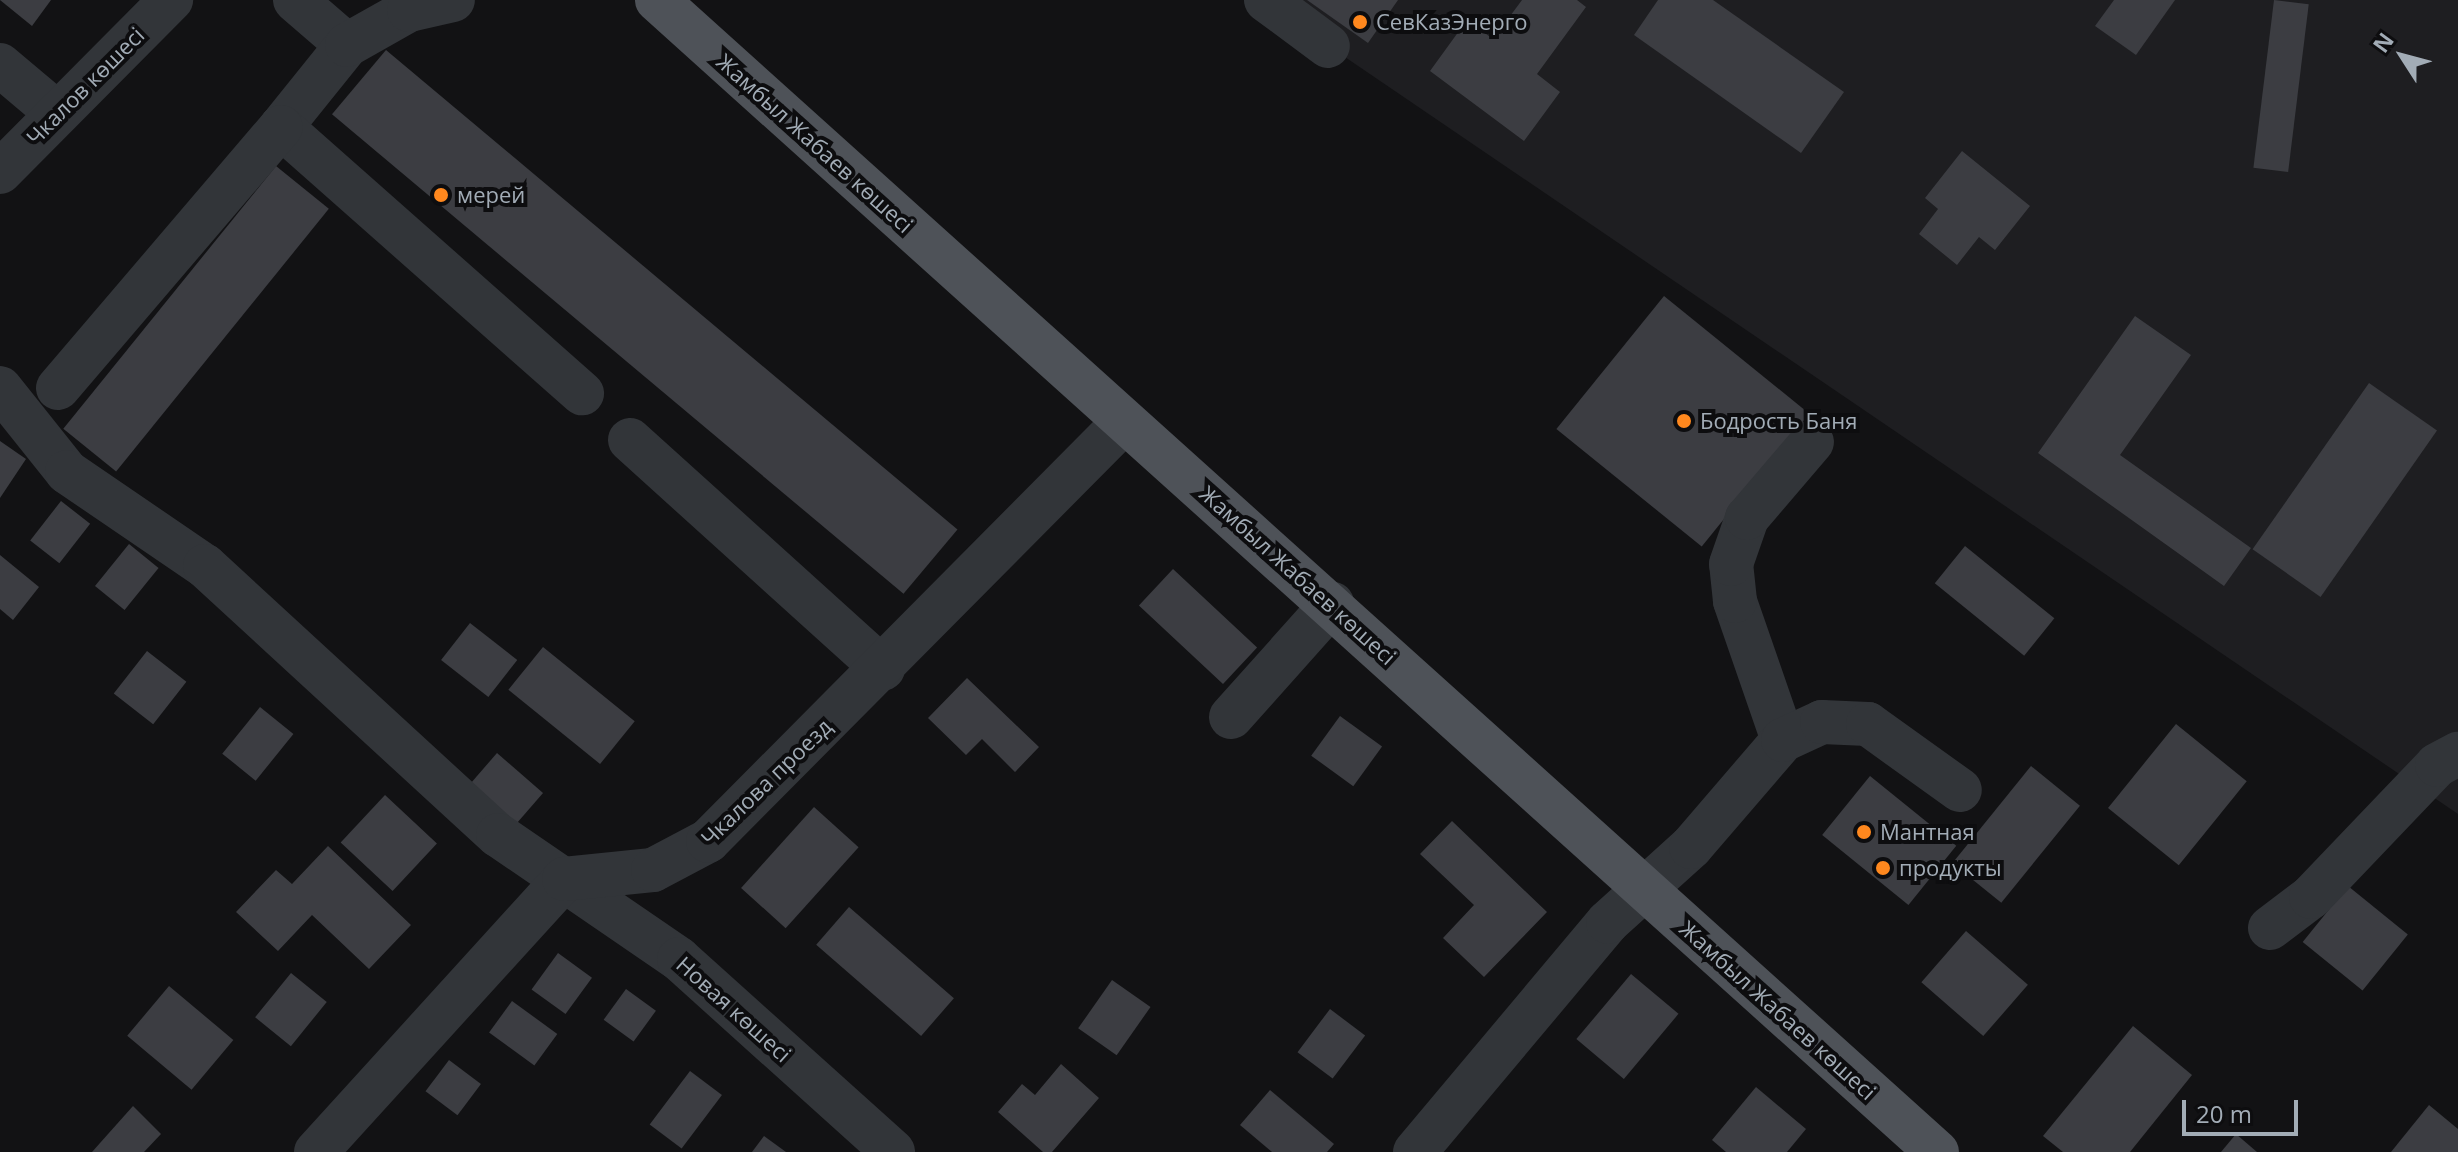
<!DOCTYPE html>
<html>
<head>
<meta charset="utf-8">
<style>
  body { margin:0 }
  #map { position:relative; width:2458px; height:1152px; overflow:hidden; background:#121214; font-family:"Open Sans",sans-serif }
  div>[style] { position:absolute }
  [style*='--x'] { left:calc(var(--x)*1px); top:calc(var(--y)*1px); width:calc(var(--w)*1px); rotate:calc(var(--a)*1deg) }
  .built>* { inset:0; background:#1e1e21 }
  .building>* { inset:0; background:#3c3d42; transform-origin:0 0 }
  .minor>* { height:44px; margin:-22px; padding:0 22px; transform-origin:22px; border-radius:22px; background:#323539 }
  .major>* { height:44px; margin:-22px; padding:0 22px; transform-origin:22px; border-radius:22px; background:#4e5258 }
  .dots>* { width:22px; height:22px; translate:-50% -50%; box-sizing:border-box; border:4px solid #0d0d0f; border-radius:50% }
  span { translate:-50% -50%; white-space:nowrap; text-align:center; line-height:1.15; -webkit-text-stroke:8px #0d0d0f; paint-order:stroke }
  .poi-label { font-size:22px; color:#a2acb6 }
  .left { translate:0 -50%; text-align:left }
  .street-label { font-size:22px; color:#a2acb6 }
  .north { position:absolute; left:2362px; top:16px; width:80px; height:80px; -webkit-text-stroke:6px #0d0d0f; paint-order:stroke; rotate:306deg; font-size:22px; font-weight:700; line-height:32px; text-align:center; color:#a2acb6 }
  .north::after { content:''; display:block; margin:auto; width:28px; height:36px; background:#a2acb6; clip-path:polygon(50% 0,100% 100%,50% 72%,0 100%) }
  .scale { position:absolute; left:2182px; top:1100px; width:116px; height:36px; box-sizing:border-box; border:4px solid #a2acb6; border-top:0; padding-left:10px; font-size:24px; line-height:28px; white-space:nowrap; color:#a2acb6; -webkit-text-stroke:6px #0d0d0f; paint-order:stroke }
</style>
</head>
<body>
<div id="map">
  <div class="built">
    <div style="clip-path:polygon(1261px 0,2458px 0,2458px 814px)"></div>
  </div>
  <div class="building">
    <div style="clip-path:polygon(0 0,51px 0,32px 26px)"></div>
    <div style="clip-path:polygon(1307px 0,1398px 0,1368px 43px)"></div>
    <div style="clip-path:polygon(1522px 0,1577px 0,1586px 7px,1537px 74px,1560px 92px,1524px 141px,1430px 71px,1467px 20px,1493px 39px)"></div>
    <div style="clip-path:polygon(1658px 0,1713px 0,1844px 92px,1801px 153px,1634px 35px)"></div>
    <div style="clip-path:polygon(2114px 0,2175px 0,2136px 55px,2095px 26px)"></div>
    <div style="left:2274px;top:0;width:35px;height:169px;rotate:7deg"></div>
    <div style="left:386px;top:50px;width:746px;height:84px;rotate:40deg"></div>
    <div style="clip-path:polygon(1962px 151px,2030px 206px,1995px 250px,1979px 237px,1957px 265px,1919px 234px,1938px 209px,1925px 198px)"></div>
    <div style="left:276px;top:166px;width:68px;height:338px;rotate:39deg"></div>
    <div style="left:1664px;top:296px;width:187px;height:171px;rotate:39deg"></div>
    <div style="clip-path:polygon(2135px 316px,2191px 355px,2120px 455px,2251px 548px,2224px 586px,2038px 453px)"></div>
    <div style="left:2369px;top:383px;width:83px;height:203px;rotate:35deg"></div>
    <div style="clip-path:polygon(0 441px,26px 459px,0 498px)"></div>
    <div style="left:61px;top:501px;width:37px;height:50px;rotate:38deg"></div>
    <div style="left:129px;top:544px;width:38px;height:54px;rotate:39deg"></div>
    <div style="left:1965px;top:546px;width:115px;height:48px;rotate:39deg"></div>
    <div style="clip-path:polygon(0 555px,39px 587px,13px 620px,0 609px)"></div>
    <div style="left:1173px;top:569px;width:115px;height:50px;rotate:43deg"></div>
    <div style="left:470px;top:623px;width:60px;height:47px;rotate:38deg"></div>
    <div style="left:543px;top:647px;width:118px;height:55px;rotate:39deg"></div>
    <div style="left:147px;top:651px;width:50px;height:54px;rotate:38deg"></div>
    <div style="clip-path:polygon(967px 678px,1039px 747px,1015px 772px,982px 739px,966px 755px,928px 718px)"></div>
    <div style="left:260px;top:707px;width:43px;height:60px;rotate:39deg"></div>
    <div style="left:1340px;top:716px;width:52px;height:49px;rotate:36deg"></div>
    <div style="left:2176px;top:724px;width:91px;height:108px;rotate:39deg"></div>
    <div style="left:497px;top:753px;width:61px;height:45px;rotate:41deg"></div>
    <div style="left:2031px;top:766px;width:63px;height:125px;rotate:39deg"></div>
    <div style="left:1870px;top:776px;width:111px;height:76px;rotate:39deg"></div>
    <div style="left:385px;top:795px;width:71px;height:65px;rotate:43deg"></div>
    <div style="left:814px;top:807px;width:60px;height:109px;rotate:42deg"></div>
    <div style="clip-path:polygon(1452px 821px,1547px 912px,1484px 977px,1443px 938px,1474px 905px,1420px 854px)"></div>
    <div style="clip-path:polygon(328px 846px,411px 925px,369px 969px,312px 915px,278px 951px,236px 912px,276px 870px,292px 884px)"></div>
    <div style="left:2348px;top:886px;width:77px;height:72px;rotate:39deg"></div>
    <div style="left:849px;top:907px;width:139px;height:50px;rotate:41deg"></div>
    <div style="left:1966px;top:931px;width:82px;height:68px;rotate:41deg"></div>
    <div style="left:558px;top:953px;width:42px;height:45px;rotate:36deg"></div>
    <div style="left:291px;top:973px;width:46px;height:57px;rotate:39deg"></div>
    <div style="left:1631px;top:974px;width:62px;height:85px;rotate:40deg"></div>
    <div style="left:1112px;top:980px;width:47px;height:59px;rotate:35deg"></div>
    <div style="left:169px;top:986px;width:84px;height:65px;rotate:40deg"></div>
    <div style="left:626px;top:989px;width:37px;height:38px;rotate:36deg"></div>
    <div style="left:512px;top:1001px;width:56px;height:39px;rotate:36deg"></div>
    <div style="left:1330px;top:1009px;width:44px;height:54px;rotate:37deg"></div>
    <div style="clip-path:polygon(2133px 1026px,2192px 1075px,2130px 1152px,2063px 1152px,2043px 1136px)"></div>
    <div style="left:449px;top:1060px;width:40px;height:39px;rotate:37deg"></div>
    <div style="clip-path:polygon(1061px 1064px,1099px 1098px,1052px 1152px,1043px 1152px,998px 1112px,1022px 1084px,1035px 1095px)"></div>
    <div style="left:690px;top:1071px;width:40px;height:67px;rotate:37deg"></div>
    <div style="clip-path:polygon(1756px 1087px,1806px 1129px,1787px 1152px,1726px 1152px,1712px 1140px)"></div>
    <div style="clip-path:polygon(1270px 1090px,1334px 1144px,1327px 1152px,1272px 1152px,1240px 1125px)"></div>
    <div style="clip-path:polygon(2429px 1105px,2458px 1129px,2458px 1152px,2391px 1152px)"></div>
    <div style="clip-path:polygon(133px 1106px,161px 1134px,144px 1152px,92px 1152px)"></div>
    <div style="clip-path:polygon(2236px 1134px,2257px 1152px,2221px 1152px)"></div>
    <div style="clip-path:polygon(764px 1136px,786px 1152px,752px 1152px)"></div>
  </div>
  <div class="minor">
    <div style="--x:295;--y:0;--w:69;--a:40.9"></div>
    <div style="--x:347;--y:45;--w:105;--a:128.8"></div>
    <div style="--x:281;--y:127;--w:402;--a:41.5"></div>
    <div style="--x:1266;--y:0;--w:77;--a:36.6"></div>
    <div style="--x:347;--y:45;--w:71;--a:-29.4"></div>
    <div style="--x:409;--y:10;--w:45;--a:-12.8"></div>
    <div style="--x:0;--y:65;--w:75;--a:40.1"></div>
    <div style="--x:0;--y:172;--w:243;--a:-45.2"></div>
    <div style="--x:0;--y:388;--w:107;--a:51.4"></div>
    <div style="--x:67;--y:472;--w:167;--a:34.3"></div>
    <div style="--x:205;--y:566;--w:398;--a:42.6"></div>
    <div style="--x:498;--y:835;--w:219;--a:34.4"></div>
    <div style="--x:679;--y:959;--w:288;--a:42"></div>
    <div style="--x:58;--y:388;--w:343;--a:-49.5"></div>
    <div style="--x:630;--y:440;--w:341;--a:42.1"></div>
    <div style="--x:1231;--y:717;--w:152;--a:-48.2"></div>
    <div style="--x:1783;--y:740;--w:147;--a:-109.1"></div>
    <div style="--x:1735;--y:601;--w:37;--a:-96"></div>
    <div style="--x:1731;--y:564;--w:49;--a:-70.8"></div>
    <div style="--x:1747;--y:518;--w:100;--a:-49.5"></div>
    <div style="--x:2270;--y:928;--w:51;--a:-37.1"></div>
    <div style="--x:2311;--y:897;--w:182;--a:-46.3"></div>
    <div style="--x:2437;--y:765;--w:24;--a:-28"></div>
    <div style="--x:316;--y:1152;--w:369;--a:-47.7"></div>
    <div style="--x:564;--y:879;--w:89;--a:-5.8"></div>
    <div style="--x:653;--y:870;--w:62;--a:-27.8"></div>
    <div style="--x:708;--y:841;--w:590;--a:-45.21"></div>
    <div style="--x:1415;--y:1152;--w:300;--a:-50"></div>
    <div style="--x:1608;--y:922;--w:112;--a:-42.1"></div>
    <div style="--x:1691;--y:847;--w:141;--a:-49.3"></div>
    <div style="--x:1783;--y:740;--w:43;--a:-24.8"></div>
    <div style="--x:1822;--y:722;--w:46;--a:2.5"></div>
    <div style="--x:1868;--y:724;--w:113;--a:35.7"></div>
  </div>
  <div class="major">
    <div style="--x:657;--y:0;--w:1722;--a:41.99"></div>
  </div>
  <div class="dots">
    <div style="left:1360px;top:22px;background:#ff881e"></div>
    <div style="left:441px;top:195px;background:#ff881e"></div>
    <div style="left:1684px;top:421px;background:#ff881e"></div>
    <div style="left:1864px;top:832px;background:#ff881e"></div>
    <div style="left:1883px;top:868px;background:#ff881e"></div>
  </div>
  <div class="poi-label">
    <span class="left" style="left:1376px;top:22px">СевКазЭнерго</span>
    <span class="left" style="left:457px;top:195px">мерей</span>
    <span class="left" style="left:1700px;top:421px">Бодрость Баня</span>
    <span class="left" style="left:1880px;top:832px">Мантная</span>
    <span class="left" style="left:1899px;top:868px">продукты</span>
  </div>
  <div class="street-label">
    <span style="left:85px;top:86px;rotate:-45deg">Чкалов көшесі</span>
    <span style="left:815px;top:143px;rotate:42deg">Жамбыл Жабаев көшесі</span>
    <span style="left:1298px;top:575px;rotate:42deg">Жамбыл Жабаев көшесі</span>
    <span style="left:766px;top:782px;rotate:-44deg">Чкалова проезд</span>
    <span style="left:734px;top:1009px;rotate:42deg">Новая көшесі</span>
    <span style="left:1778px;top:1010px;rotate:42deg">Жамбыл Жабаев көшесі</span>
  </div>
  <div class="north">N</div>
  <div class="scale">20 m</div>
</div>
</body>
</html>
